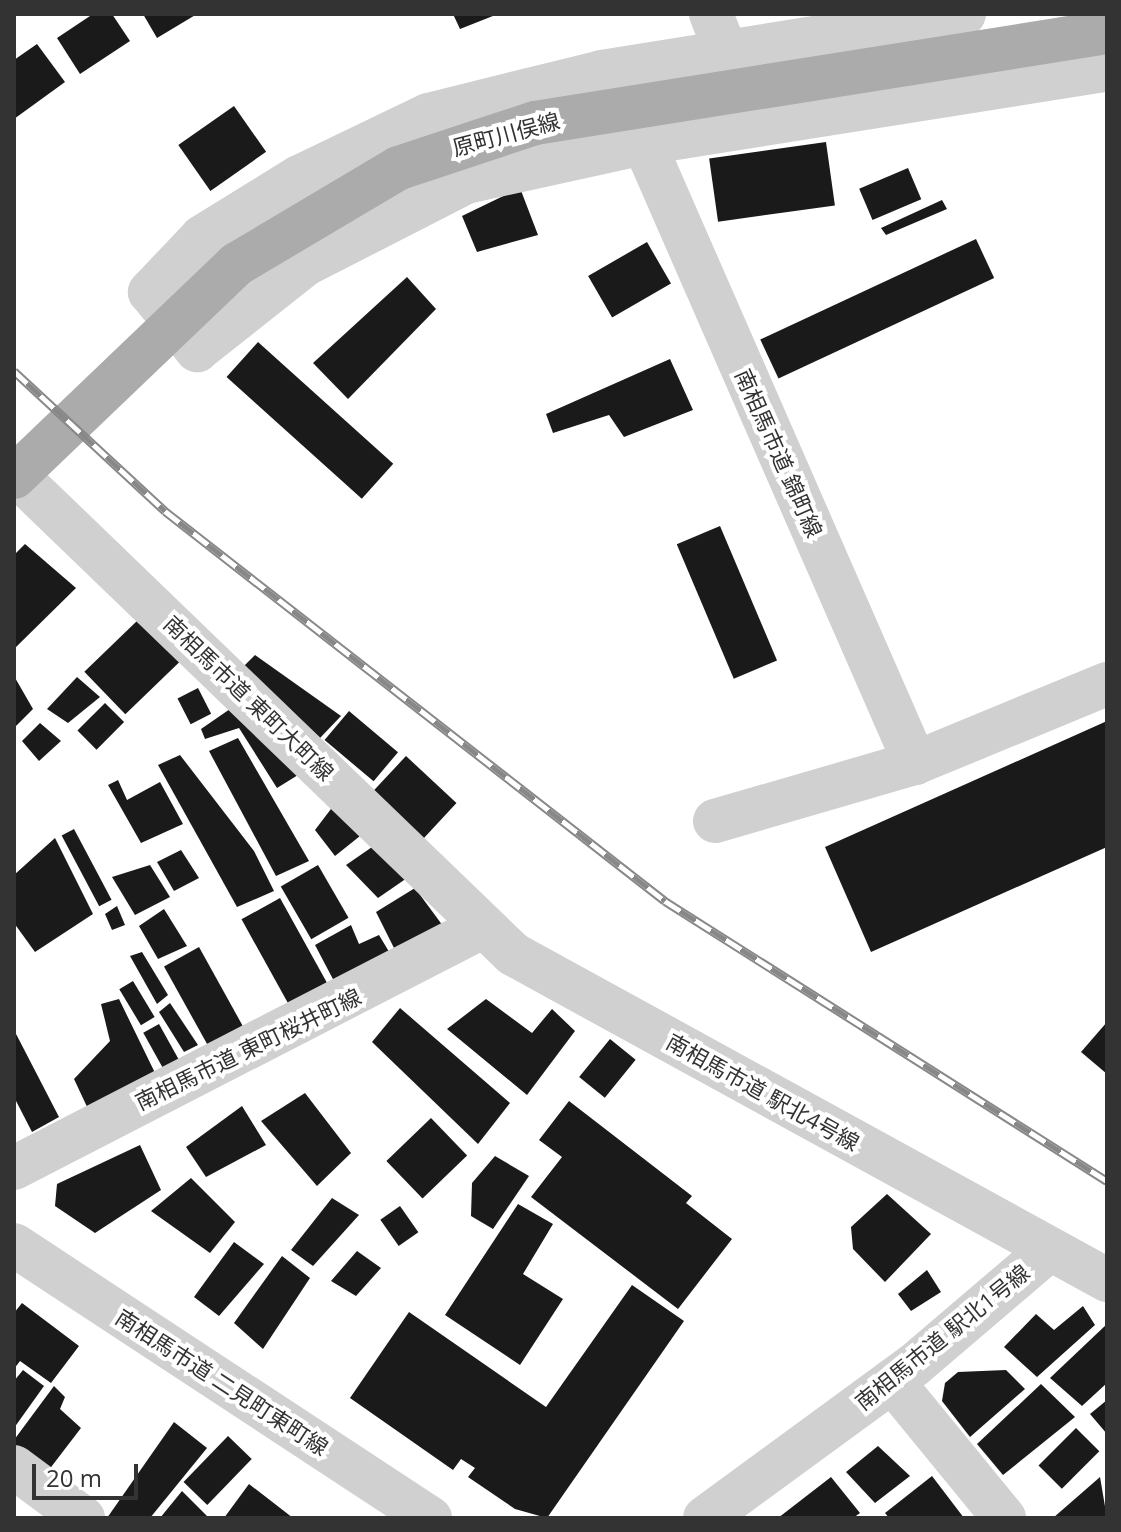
<!DOCTYPE html>
<html>
<head>
<meta charset="utf-8">
<style>
  body { margin:0 }
  #map { position:relative; width:1121px; height:1532px; overflow:hidden; background:#fff; font-family:"Open Sans","Noto Sans JP",sans-serif }
  div>[style] { position:absolute }
  [style*='--x'] { left:calc(var(--x)*1px); top:calc(var(--y)*1px); width:calc(var(--w)*1px); rotate:calc(var(--a)*1deg) }
  .building>* { inset:0; background:#1a1a1a; transform-origin:0 0 }
  .minor>* { height:44px; margin:-22px; padding:0 22px; transform-origin:22px; border-radius:22px; background:#d0d0d0 }
  .major>* { height:44px; margin:-22px; padding:0 22px; transform-origin:22px; border-radius:22px; background:#ababab }
  .rail>* { height:9px; margin-top:-4.5px; transform-origin:0; background:repeating-linear-gradient(90deg,#fff 0 18px,#888 0 36px); box-sizing:border-box; border-block:2px solid #888 }
  span { translate:-50% -50%; white-space:nowrap; text-align:center; line-height:1.15; -webkit-text-stroke:8px #fff; paint-order:stroke }
  .street-label { font-size:22px; color:#333 }
  .frame { position:absolute; inset:0; border:16px solid #333; pointer-events:none }
  .scale { position:absolute; left:32px; top:1464px; width:106px; height:36px; box-sizing:border-box; border:4px solid #333; border-top:0; padding-left:10px; font-size:24px; line-height:28px; white-space:nowrap; color:#333; -webkit-text-stroke:6px #fff; paint-order:stroke }
</style>
</head>
<body>
<div id="map">
  <div class="building">
    <div style="clip-path:polygon(93px 14px,112px 14px,130px 41px,80px 74px,57px 38px)"></div>
    <div style="clip-path:polygon(143px 14px,197px 14px,157px 38px)"></div>
    <div style="clip-path:polygon(453px 14px,498px 14px,460px 29px)"></div>
    <div style="clip-path:polygon(37px 44px,65px 82px,14px 119px,14px 60px)"></div>
    <div style="left:234px;top:106px;width:56px;height:68px;rotate:55deg"></div>
    <div style="left:826px;top:142px;width:64px;height:118px;rotate:82deg"></div>
    <div style="left:908px;top:168px;width:34px;height:53px;rotate:67deg"></div>
    <div style="clip-path:polygon(520px 188px,538px 235px,477px 252px,462px 216px)"></div>
    <div style="clip-path:polygon(942px 200px,947px 209px,886px 235px,881px 228px)"></div>
    <div style="left:976px;top:239px;width:43px;height:238px;rotate:65deg"></div>
    <div style="left:647px;top:242px;width:48px;height:68px;rotate:60deg"></div>
    <div style="clip-path:polygon(407px 277px,436px 309px,348px 399px,313px 363px)"></div>
    <div style="left:258px;top:342px;width:182px;height:47px;rotate:42deg"></div>
    <div style="clip-path:polygon(670px 359px,693px 410px,624px 437px,609px 415px,553px 433px,546px 414px)"></div>
    <div style="left:720px;top:526px;width:146px;height:47px;rotate:67deg"></div>
    <div style="clip-path:polygon(25px 544px,76px 588px,14px 649px,14px 555px)"></div>
    <div style="left:139px;top:619px;width:59px;height:76px;rotate:46deg"></div>
    <div style="clip-path:polygon(255px 655px,341px 716px,320px 738px,243px 667px)"></div>
    <div style="clip-path:polygon(14px 676px,33px 709px,14px 728px)"></div>
    <div style="clip-path:polygon(77px 677px,100px 697px,68px 723px,47px 709px)"></div>
    <div style="left:198px;top:688px;width:29px;height:23px;rotate:63deg"></div>
    <div style="left:105px;top:703px;width:27px;height:39px;rotate:45deg"></div>
    <div style="clip-path:polygon(230px 709px,298px 775px,277px 788px,239px 728px,205px 739px,201px 729px)"></div>
    <div style="left:349px;top:711px;width:64px;height:38px;rotate:40deg"></div>
    <div style="clip-path:polygon(1107px 721px,1107px 847px,871px 952px,825px 847px)"></div>
    <div style="clip-path:polygon(40px 723px,61px 741px,39px 761px,22px 741px)"></div>
    <div style="clip-path:polygon(238px 738px,309px 861px,276px 876px,209px 751px)"></div>
    <div style="clip-path:polygon(180px 755px,254px 851px,274px 891px,237px 907px,158px 765px)"></div>
    <div style="left:406px;top:756px;width:69px;height:50px;rotate:43deg"></div>
    <div style="clip-path:polygon(118px 780px,127px 800px,160px 782px,183px 824px,141px 843px,108px 785px)"></div>
    <div style="clip-path:polygon(334px 805px,360px 836px,335px 856px,315px 830px)"></div>
    <div style="left:74px;top:829px;width:80px;height:14px;rotate:62deg"></div>
    <div style="clip-path:polygon(55px 838px,93px 914px,35px 952px,14px 923px,14px 875px)"></div>
    <div style="clip-path:polygon(375px 845px,407px 878px,378px 898px,346px 865px)"></div>
    <div style="clip-path:polygon(181px 850px,199px 878px,174px 891px,157px 862px)"></div>
    <div style="clip-path:polygon(150px 865px,170px 897px,135px 915px,112px 877px)"></div>
    <div style="left:318px;top:865px;width:61px;height:43px;rotate:60deg"></div>
    <div style="clip-path:polygon(415px 888px,443px 926px,395px 950px,376px 912px)"></div>
    <div style="left:280px;top:898px;width:100px;height:44px;rotate:61deg"></div>
    <div style="clip-path:polygon(117px 906px,125px 925px,112px 930px,105px 914px)"></div>
    <div style="clip-path:polygon(164px 909px,187px 946px,158px 959px,139px 926px)"></div>
    <div style="clip-path:polygon(351px 925px,359px 944px,379px 935px,391px 955px,335px 983px,315px 945px)"></div>
    <div style="left:199px;top:947px;width:90px;height:40px;rotate:61deg"></div>
    <div style="clip-path:polygon(142px 952px,168px 995px,157px 1004px,130px 956px)"></div>
    <div style="left:133px;top:981px;width:42px;height:16px;rotate:59deg"></div>
    <div style="clip-path:polygon(119px 999px,157px 1077px,89px 1111px,74px 1079px,110px 1041px,101px 1004px)"></div>
    <div style="clip-path:polygon(486px 999px,532px 1033px,552px 1009px,575px 1031px,527px 1095px,447px 1029px)"></div>
    <div style="clip-path:polygon(170px 1003px,198px 1045px,184px 1052px,159px 1012px)"></div>
    <div style="clip-path:polygon(400px 1008px,510px 1103px,478px 1144px,372px 1042px)"></div>
    <div style="clip-path:polygon(1107px 1022px,1107px 1074px,1081px 1052px)"></div>
    <div style="left:159px;top:1024px;width:43px;height:18px;rotate:61deg"></div>
    <div style="clip-path:polygon(14px 1030px,59px 1117px,32px 1132px,14px 1097px)"></div>
    <div style="left:610px;top:1039px;width:33px;height:49px;rotate:39deg"></div>
    <div style="clip-path:polygon(305px 1093px,351px 1153px,317px 1186px,261px 1121px)"></div>
    <div style="clip-path:polygon(569px 1101px,692px 1196px,686px 1203px,732px 1239px,678px 1309px,531px 1197px,562px 1157px,539px 1140px)"></div>
    <div style="clip-path:polygon(242px 1106px,266px 1145px,206px 1177px,186px 1147px)"></div>
    <div style="left:431px;top:1118px;width:52px;height:62px;rotate:46deg"></div>
    <div style="clip-path:polygon(140px 1145px,161px 1190px,95px 1233px,55px 1206px,57px 1184px)"></div>
    <div style="clip-path:polygon(495px 1156px,529px 1176px,493px 1229px,471px 1216px,472px 1183px)"></div>
    <div style="clip-path:polygon(191px 1178px,235px 1222px,210px 1253px,151px 1211px)"></div>
    <div style="clip-path:polygon(887px 1194px,931px 1234px,885px 1282px,853px 1249px,851px 1227px)"></div>
    <div style="clip-path:polygon(332px 1198px,359px 1215px,313px 1266px,291px 1250px)"></div>
    <div style="clip-path:polygon(518px 1204px,553px 1224px,523px 1274px,563px 1299px,520px 1365px,445px 1315px)"></div>
    <div style="left:400px;top:1206px;width:32px;height:24px;rotate:55deg"></div>
    <div style="clip-path:polygon(234px 1242px,264px 1264px,219px 1316px,194px 1297px)"></div>
    <div style="clip-path:polygon(357px 1251px,381px 1268px,356px 1296px,331px 1281px)"></div>
    <div style="clip-path:polygon(282px 1256px,310px 1278px,263px 1349px,234px 1323px)"></div>
    <div style="clip-path:polygon(927px 1270px,941px 1292px,911px 1311px,898px 1294px)"></div>
    <div style="clip-path:polygon(632px 1285px,684px 1321px,547px 1518px,515px 1509px,468px 1477px,475px 1468px,461px 1459px,453px 1470px,350px 1398px,409px 1312px,546px 1407px)"></div>
    <div style="clip-path:polygon(22px 1303px,79px 1346px,51px 1383px,20px 1361px,14px 1369px,14px 1313px)"></div>
    <div style="clip-path:polygon(1083px 1306px,1095px 1325px,1037px 1377px,1004px 1347px,1036px 1314px,1054px 1330px)"></div>
    <div style="clip-path:polygon(1107px 1324px,1107px 1383px,1082px 1406px,1050px 1378px)"></div>
    <div style="clip-path:polygon(23px 1370px,44px 1386px,14px 1428px,14px 1381px)"></div>
    <div style="clip-path:polygon(1006px 1370px,1025px 1389px,970px 1437px,942px 1401px,945px 1383px,958px 1372px)"></div>
    <div style="clip-path:polygon(1041px 1384px,1075px 1417px,1003px 1475px,977px 1444px)"></div>
    <div style="clip-path:polygon(54px 1386px,65px 1397px,60px 1409px,81px 1428px,45px 1475px,14px 1451px,14px 1440px)"></div>
    <div style="clip-path:polygon(1107px 1400px,1107px 1434px,1090px 1414px)"></div>
    <div style="clip-path:polygon(174px 1422px,207px 1448px,150px 1518px,107px 1518px)"></div>
    <div style="left:1076px;top:1428px;width:33px;height:53px;rotate:45deg"></div>
    <div style="left:228px;top:1436px;width:33px;height:64px;rotate:44deg"></div>
    <div style="clip-path:polygon(878px 1446px,910px 1476px,875px 1503px,846px 1472px)"></div>
    <div style="clip-path:polygon(932px 1476px,964px 1518px,889px 1518px,885px 1513px)"></div>
    <div style="clip-path:polygon(831px 1477px,860px 1513px,853px 1518px,778px 1518px)"></div>
    <div style="clip-path:polygon(1100px 1477px,1107px 1518px,1053px 1518px)"></div>
    <div style="clip-path:polygon(249px 1484px,293px 1518px,224px 1518px)"></div>
    <div style="clip-path:polygon(182px 1491px,209px 1518px,160px 1518px)"></div>
  </div>
  <div class="minor">
    <div style="--x:711;--y:14;--w:52;--a:68.4"></div>
    <div style="--x:964;--y:14;--w:367;--a:170.9"></div>
    <div style="--x:602;--y:72;--w:179;--a:166.1"></div>
    <div style="--x:428;--y:115;--w:143;--a:154.3"></div>
    <div style="--x:299;--y:177;--w:114;--a:148.3"></div>
    <div style="--x:202;--y:237;--w:76;--a:133.4"></div>
    <div style="--x:150;--y:292;--w:75;--a:51"></div>
    <div style="--x:197;--y:350;--w:139;--a:-38.3"></div>
    <div style="--x:306;--y:264;--w:180;--a:-27.1"></div>
    <div style="--x:466;--y:182;--w:182;--a:-12.4"></div>
    <div style="--x:644;--y:143;--w:469;--a:-9"></div>
    <div style="--x:644;--y:143;--w:677;--a:66.39"></div>
    <div style="--x:14;--y:473;--w:693;--a:43.95"></div>
    <div style="--x:513;--y:954;--w:678;--a:28.76"></div>
    <div style="--x:715;--y:821;--w:208;--a:-16.2"></div>
    <div style="--x:915;--y:763;--w:208;--a:-22.4"></div>
    <div style="--x:14;--y:1168;--w:524;--a:-27.25"></div>
    <div style="--x:14;--y:1245;--w:498;--a:33.3"></div>
    <div style="--x:892;--y:1381;--w:177;--a:50.7"></div>
    <div style="--x:14;--y:1467;--w:86;--a:36.5"></div>
    <div style="--x:705;--y:1518;--w:258;--a:-36.2"></div>
    <div style="--x:913;--y:1366;--w:179;--a:-40.5"></div>
  </div>
  <div class="major">
    <div style="--x:14;--y:477;--w:308;--a:-43.7"></div>
    <div style="--x:237;--y:264;--w:188;--a:-30.7"></div>
    <div style="--x:399;--y:168;--w:143;--a:-18.3"></div>
    <div style="--x:535;--y:123;--w:579;--a:-9.04"></div>
  </div>
  <div class="rail">
    <div style="--x:14;--y:371;--w:206;--a:42.8"></div>
    <div style="--x:165;--y:511;--w:634;--a:37.95"></div>
    <div style="--x:665;--y:901;--w:523;--a:32.35"></div>
  </div>
  <div class="street-label">
    <span style="left:506px;top:134px;rotate:-15deg">原町川俣線</span>
    <span style="left:779px;top:453px;rotate:66deg">南相馬市道 錦町線</span>
    <span style="left:249px;top:698px;rotate:44deg">南相馬市道 東町大町線</span>
    <span style="left:248px;top:1049px;rotate:-26deg">南相馬市道 東町桜井町線</span>
    <span style="left:763px;top:1092px;rotate:29deg">南相馬市道 駅北4号線</span>
    <span style="left:942px;top:1337px;rotate:-39deg">南相馬市道 駅北1号線</span>
    <span style="left:222px;top:1382px;rotate:33deg">南相馬市道 二見町東町線</span>
  </div>
  <div class="frame"></div>
  <div class="scale">20 m</div>
</div>
</body>
</html>
